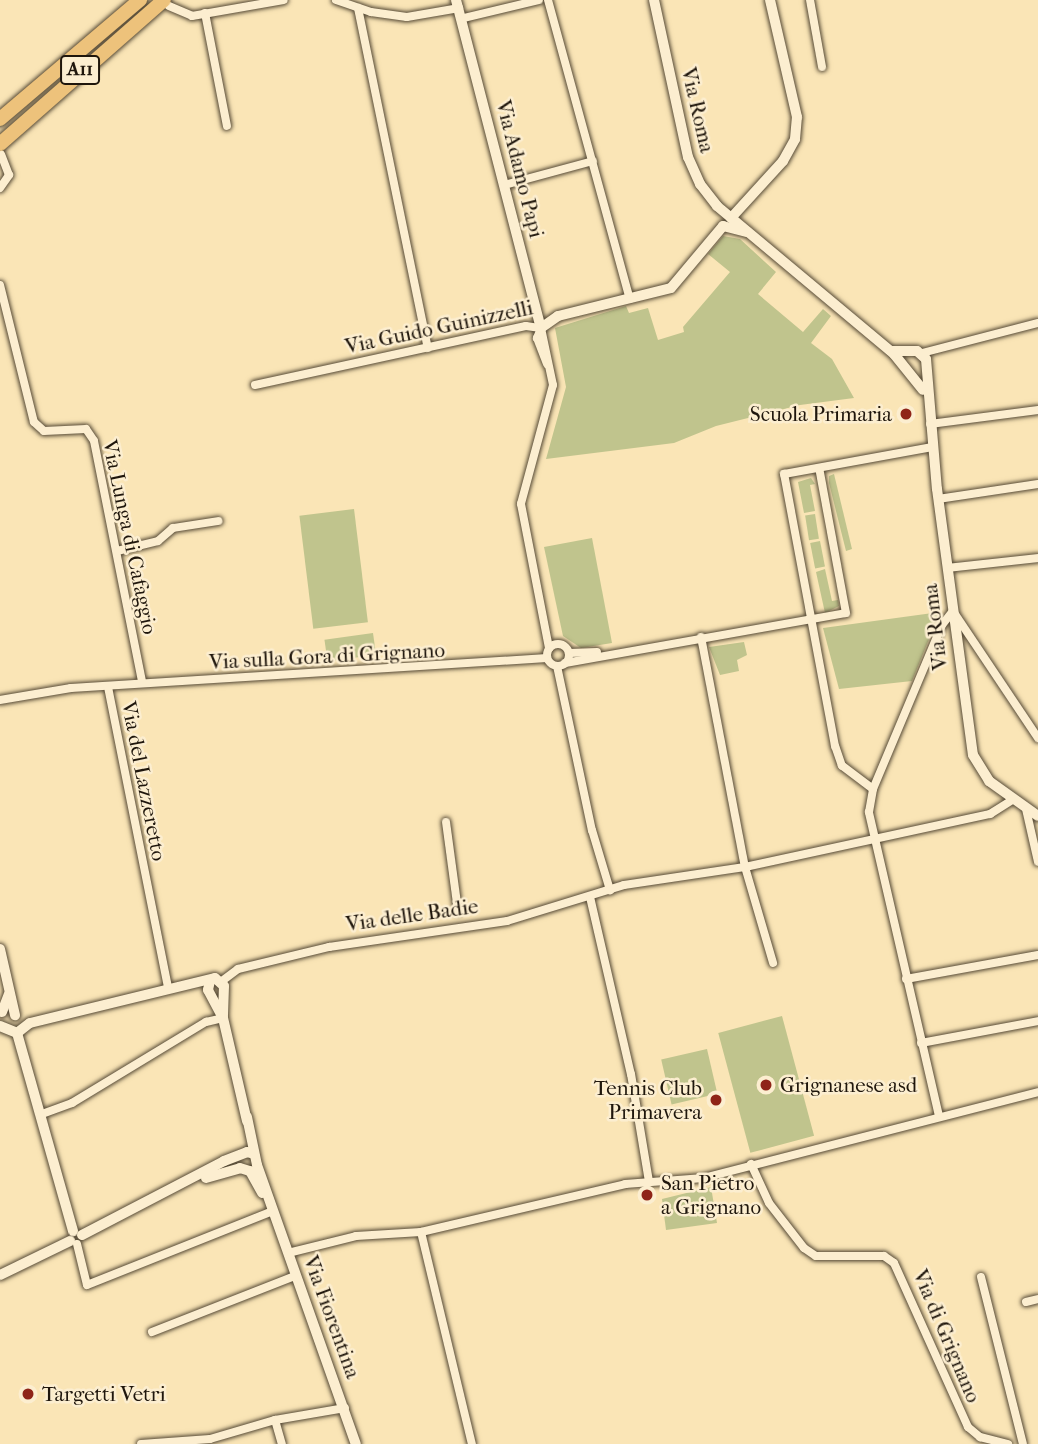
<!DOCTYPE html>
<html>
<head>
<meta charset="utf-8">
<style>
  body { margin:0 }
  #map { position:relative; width:1038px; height:1444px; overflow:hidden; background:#fae5b6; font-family:"IM FELL French Canon",serif }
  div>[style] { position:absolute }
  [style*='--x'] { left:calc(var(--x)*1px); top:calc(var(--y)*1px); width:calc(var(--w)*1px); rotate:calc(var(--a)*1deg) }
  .green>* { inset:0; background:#c0c48d; transform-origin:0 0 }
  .roads { filter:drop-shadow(0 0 2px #564a36) drop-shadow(0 0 2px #564a36) }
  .street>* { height:8px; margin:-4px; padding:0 4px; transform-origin:4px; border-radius:4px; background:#fceed0 }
  .street>.ring { margin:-4px; padding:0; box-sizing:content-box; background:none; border:8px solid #fceed0; border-radius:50% }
  .secondary>* { height:10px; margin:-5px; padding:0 5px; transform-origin:5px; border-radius:5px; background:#fceed0 }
  .highway>* { height:14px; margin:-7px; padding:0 7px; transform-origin:7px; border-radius:7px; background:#edc27b }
  .dots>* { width:19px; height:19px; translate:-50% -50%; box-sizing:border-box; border:4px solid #fceed0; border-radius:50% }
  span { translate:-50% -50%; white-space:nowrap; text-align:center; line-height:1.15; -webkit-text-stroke:5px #fceed0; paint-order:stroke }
  .shield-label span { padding:2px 5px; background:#fceed0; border:2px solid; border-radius:5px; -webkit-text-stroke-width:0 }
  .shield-label { font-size:19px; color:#1f160c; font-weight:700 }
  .street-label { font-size:21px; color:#1f160c }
  .poi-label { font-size:21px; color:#1f160c }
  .right { translate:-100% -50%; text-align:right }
  .left { translate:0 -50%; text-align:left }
</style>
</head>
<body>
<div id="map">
  <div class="green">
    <div style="clip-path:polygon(723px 236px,740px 239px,776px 272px,758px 294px,803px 332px,823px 309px,831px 316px,811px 343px,832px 359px,854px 398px,800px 405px,716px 426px,674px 443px,546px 459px,566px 387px,555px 328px,626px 306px,629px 313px,648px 308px,658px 340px,684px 332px,683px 327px,730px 272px,708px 254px)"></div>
    <div style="clip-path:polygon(834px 474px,852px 549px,846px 551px,829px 483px,829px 476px)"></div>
    <div style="clip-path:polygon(811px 478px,815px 484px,810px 485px,815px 511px,804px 513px,798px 482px)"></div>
    <div style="left:354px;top:509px;width:114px;height:55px;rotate:83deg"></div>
    <div style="left:815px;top:514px;width:25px;height:10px;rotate:81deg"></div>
    <div style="clip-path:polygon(592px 538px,612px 643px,581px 648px,563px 636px,544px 547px)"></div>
    <div style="left:820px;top:541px;width:26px;height:10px;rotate:79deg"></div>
    <div style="clip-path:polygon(825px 569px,832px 601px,838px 600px,839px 606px,825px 613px,816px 572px)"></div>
    <div style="clip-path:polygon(940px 612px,912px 681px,839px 689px,823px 628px)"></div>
    <div style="left:373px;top:633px;width:22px;height:49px;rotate:82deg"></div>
    <div style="clip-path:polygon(744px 642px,747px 655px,737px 660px,739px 671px,720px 675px,709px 647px)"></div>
    <div style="left:782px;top:1016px;width:124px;height:66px;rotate:75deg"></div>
    <div style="left:707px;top:1049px;width:46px;height:47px;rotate:77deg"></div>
    <div style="clip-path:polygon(711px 1187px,717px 1223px,666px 1230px,662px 1199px)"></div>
  </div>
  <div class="roads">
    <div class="street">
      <div style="--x:336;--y:0;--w:37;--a:19"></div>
      <div style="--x:371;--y:12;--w:36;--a:8"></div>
      <div style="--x:407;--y:17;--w:53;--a:-9.8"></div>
      <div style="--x:548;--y:0;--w:310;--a:74.7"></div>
      <div style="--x:810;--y:0;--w:68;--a:79.8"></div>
      <div style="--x:169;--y:6;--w:25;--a:23"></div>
      <div style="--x:192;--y:16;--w:93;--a:-9.9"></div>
      <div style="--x:358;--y:8;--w:347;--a:78.4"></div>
      <div style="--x:205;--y:13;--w:115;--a:79"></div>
      <div style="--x:464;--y:18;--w:77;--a:-13.5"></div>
      <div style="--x:504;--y:185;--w:92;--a:-15.1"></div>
      <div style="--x:0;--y:188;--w:16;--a:-55"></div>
      <div style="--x:9;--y:175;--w:22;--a:-111"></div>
      <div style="--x:0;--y:285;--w:141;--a:76.1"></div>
      <div style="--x:34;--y:422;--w:13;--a:42"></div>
      <div style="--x:44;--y:431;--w:42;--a:-2.7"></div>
      <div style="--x:86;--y:429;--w:14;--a:56"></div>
      <div style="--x:94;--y:441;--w:246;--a:78.7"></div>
      <div style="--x:541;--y:328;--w:58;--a:78.1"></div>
      <div style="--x:553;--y:385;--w:123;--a:105.1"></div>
      <div style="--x:521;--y:504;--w:147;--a:79"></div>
      <div style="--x:541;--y:328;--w:11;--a:112"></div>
      <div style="--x:537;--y:338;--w:28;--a:69"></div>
      <div style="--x:922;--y:353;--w:120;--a:-14.5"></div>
      <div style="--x:255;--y:385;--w:277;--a:-12.3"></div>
      <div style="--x:526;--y:326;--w:15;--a:8"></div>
      <div style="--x:930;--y:424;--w:109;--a:-7.4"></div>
      <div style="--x:938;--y:499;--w:101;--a:-8.5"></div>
      <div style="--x:117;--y:551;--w:42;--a:-13.7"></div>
      <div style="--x:158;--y:541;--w:20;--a:-41"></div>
      <div style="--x:173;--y:528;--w:46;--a:-8.8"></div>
      <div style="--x:947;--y:568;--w:92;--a:-6.3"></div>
      <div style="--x:701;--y:637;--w:234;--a:79.2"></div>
      <div style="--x:745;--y:867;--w:100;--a:73.7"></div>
      <div class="ring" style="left:547px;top:644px;width:14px;height:14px"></div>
      <div style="--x:569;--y:653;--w:28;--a:-2"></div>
      <div style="--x:565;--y:663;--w:285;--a:-10.1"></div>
      <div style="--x:846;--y:613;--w:147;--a:-100.5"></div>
      <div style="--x:557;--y:666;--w:168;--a:78"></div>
      <div style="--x:592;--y:830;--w:63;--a:73.3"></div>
      <div style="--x:108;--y:687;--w:307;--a:78.7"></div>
      <div style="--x:0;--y:700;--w:72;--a:-9.6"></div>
      <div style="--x:71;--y:688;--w:477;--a:-3.6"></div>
      <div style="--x:873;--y:789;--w:39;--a:-143"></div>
      <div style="--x:842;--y:766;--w:21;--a:-109"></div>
      <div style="--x:835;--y:746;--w:277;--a:-100.6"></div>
      <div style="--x:784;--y:474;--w:151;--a:-10.3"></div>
      <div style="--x:1026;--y:809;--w:54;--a:77.2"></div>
      <div style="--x:446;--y:822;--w:90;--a:82.3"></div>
      <div style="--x:590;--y:897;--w:182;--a:77"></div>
      <div style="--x:631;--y:1074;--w:109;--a:80.5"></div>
      <div style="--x:906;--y:979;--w:134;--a:-10.3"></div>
      <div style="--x:222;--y:981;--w:20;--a:-37"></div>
      <div style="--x:238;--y:969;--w:94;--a:-13.6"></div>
      <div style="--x:329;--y:947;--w:180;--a:-8.3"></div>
      <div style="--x:507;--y:921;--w:122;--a:-17.1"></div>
      <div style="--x:624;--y:885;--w:122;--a:-8.5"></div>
      <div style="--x:745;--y:867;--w:251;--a:-12.2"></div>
      <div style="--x:990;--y:814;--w:26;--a:-32"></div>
      <div style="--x:921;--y:1043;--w:119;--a:-10.6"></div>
      <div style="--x:42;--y:1114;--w:32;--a:-20"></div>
      <div style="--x:72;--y:1103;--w:157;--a:-31.2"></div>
      <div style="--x:206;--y:1022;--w:17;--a:-13"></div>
      <div style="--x:939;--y:1116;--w:312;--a:-103"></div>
      <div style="--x:869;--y:812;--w:23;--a:-80"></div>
      <div style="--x:873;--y:789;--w:178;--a:-67.2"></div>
      <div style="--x:942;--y:625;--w:18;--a:-52"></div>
      <div style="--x:953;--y:611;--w:153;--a:56.2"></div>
      <div style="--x:751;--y:1164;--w:43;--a:65.2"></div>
      <div style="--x:769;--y:1203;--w:57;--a:52.1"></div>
      <div style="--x:804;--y:1248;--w:14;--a:34"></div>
      <div style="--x:816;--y:1256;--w:68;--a:0"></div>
      <div style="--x:884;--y:1256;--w:12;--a:35"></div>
      <div style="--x:894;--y:1263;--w:180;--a:65.7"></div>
      <div style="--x:968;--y:1427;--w:16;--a:40"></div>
      <div style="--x:980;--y:1437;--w:29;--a:14"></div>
      <div style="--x:421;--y:1232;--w:218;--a:76.5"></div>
      <div style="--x:77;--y:1244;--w:42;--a:76.3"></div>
      <div style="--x:87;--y:1285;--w:200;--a:-21.7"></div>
      <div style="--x:288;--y:1253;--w:70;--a:-14"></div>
      <div style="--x:356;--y:1236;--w:65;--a:-3.5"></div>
      <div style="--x:421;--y:1232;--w:210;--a:-13.2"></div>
      <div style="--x:625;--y:1184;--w:79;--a:-4.3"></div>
      <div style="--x:704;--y:1178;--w:345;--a:-14.4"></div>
      <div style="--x:981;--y:1277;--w:172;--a:75.9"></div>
      <div style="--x:1026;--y:1302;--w:12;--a:-14"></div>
      <div style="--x:152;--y:1332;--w:154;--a:-21.4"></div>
      <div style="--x:275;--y:1420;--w:25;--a:74"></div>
      <div style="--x:141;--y:1444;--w:69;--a:-4.1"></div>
      <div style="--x:210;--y:1439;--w:68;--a:-16.3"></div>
      <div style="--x:275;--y:1420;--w:71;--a:-9.7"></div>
    </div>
    <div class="secondary">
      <div style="--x:456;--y:0;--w:339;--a:75.5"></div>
      <div style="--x:541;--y:328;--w:21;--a:-35"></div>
      <div style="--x:558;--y:316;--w:116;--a:-13.9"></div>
      <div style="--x:671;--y:288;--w:81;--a:-50"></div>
      <div style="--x:723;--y:226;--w:25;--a:14"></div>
      <div style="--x:654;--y:0;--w:161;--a:77.8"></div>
      <div style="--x:688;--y:157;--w:30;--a:66"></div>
      <div style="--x:700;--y:184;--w:28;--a:52"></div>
      <div style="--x:717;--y:206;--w:231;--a:39.9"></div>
      <div style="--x:894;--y:354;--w:46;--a:51.1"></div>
      <div style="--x:731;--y:218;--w:77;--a:-47.6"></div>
      <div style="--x:783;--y:161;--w:25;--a:-61"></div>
      <div style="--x:795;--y:139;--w:22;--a:-85"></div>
      <div style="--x:797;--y:117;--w:120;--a:-103"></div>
      <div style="--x:891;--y:351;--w:26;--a:0"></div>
      <div style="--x:917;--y:351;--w:12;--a:42"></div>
      <div style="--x:926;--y:359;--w:130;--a:85.2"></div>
      <div style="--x:937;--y:489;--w:268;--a:82.3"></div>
      <div style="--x:973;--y:755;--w:31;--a:58"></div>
      <div style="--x:989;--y:781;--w:60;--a:35.5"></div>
      <div style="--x:0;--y:949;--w:68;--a:77.2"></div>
      <div style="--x:210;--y:981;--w:9;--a:103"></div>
      <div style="--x:208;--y:990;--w:32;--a:62"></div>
      <div style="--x:223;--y:1018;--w:106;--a:76.9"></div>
      <div style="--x:2;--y:1012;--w:19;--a:-69"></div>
      <div style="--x:0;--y:1026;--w:18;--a:22"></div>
      <div style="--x:17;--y:1033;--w:16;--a:-38"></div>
      <div style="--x:30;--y:1023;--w:190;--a:-13.7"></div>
      <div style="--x:215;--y:978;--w:12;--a:42"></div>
      <div style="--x:224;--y:986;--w:32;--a:92"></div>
      <div style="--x:17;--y:1033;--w:206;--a:74.2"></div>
      <div style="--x:247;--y:1117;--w:49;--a:78.2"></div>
      <div style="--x:257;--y:1165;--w:296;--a:70.5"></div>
      <div style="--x:240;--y:1168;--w:10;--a:17"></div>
      <div style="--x:250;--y:1171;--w:25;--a:61"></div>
      <div style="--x:206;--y:1178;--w:35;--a:-16"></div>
      <div style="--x:82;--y:1235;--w:160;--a:-27.5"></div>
      <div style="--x:224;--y:1161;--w:25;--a:-21"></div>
      <div style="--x:247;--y:1152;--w:7;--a:16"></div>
      <div style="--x:0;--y:1275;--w:78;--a:-25.9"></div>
    </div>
    <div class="highway">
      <div style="--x:0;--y:119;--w:184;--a:-40.4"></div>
      <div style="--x:0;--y:144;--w:218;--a:-41.3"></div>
    </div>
  </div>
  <div class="dots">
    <div style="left:906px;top:414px;background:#8f2418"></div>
    <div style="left:766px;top:1085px;background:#8f2418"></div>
    <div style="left:716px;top:1100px;background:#8f2418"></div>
    <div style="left:647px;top:1195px;background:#8f2418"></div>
    <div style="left:28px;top:1394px;background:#8f2418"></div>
  </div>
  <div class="shield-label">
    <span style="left:80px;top:70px">A11</span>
  </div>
  <div class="street-label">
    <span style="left:698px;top:110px;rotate:77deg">Via Roma</span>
    <span style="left:520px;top:169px;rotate:76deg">Via Adamo Papi</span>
    <span style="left:439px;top:327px;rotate:-12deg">Via Guido Guinizzelli</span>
    <span style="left:130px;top:537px;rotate:78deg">Via Lunga di Cafaggio</span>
    <span style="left:935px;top:627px;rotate:-97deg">Via Roma</span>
    <span style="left:327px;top:656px;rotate:-3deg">Via sulla Gora di Grignano</span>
    <span style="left:144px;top:781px;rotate:79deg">Via del Lazzeretto</span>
    <span style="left:412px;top:915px;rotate:-8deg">Via delle Badie</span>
    <span style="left:332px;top:1317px;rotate:70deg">Via Fiorentina</span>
    <span style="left:947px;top:1336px;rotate:67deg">Via di Grignano</span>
  </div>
  <div class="poi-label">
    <span class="right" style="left:892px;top:414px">Scuola Primaria</span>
    <span class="left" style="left:780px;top:1085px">Grignanese asd</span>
    <span class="right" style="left:702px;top:1100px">Tennis Club<br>Primavera</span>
    <span class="left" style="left:661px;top:1195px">San Pietro<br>a Grignano</span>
    <span class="left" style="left:42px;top:1394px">Targetti Vetri</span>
  </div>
</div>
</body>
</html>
